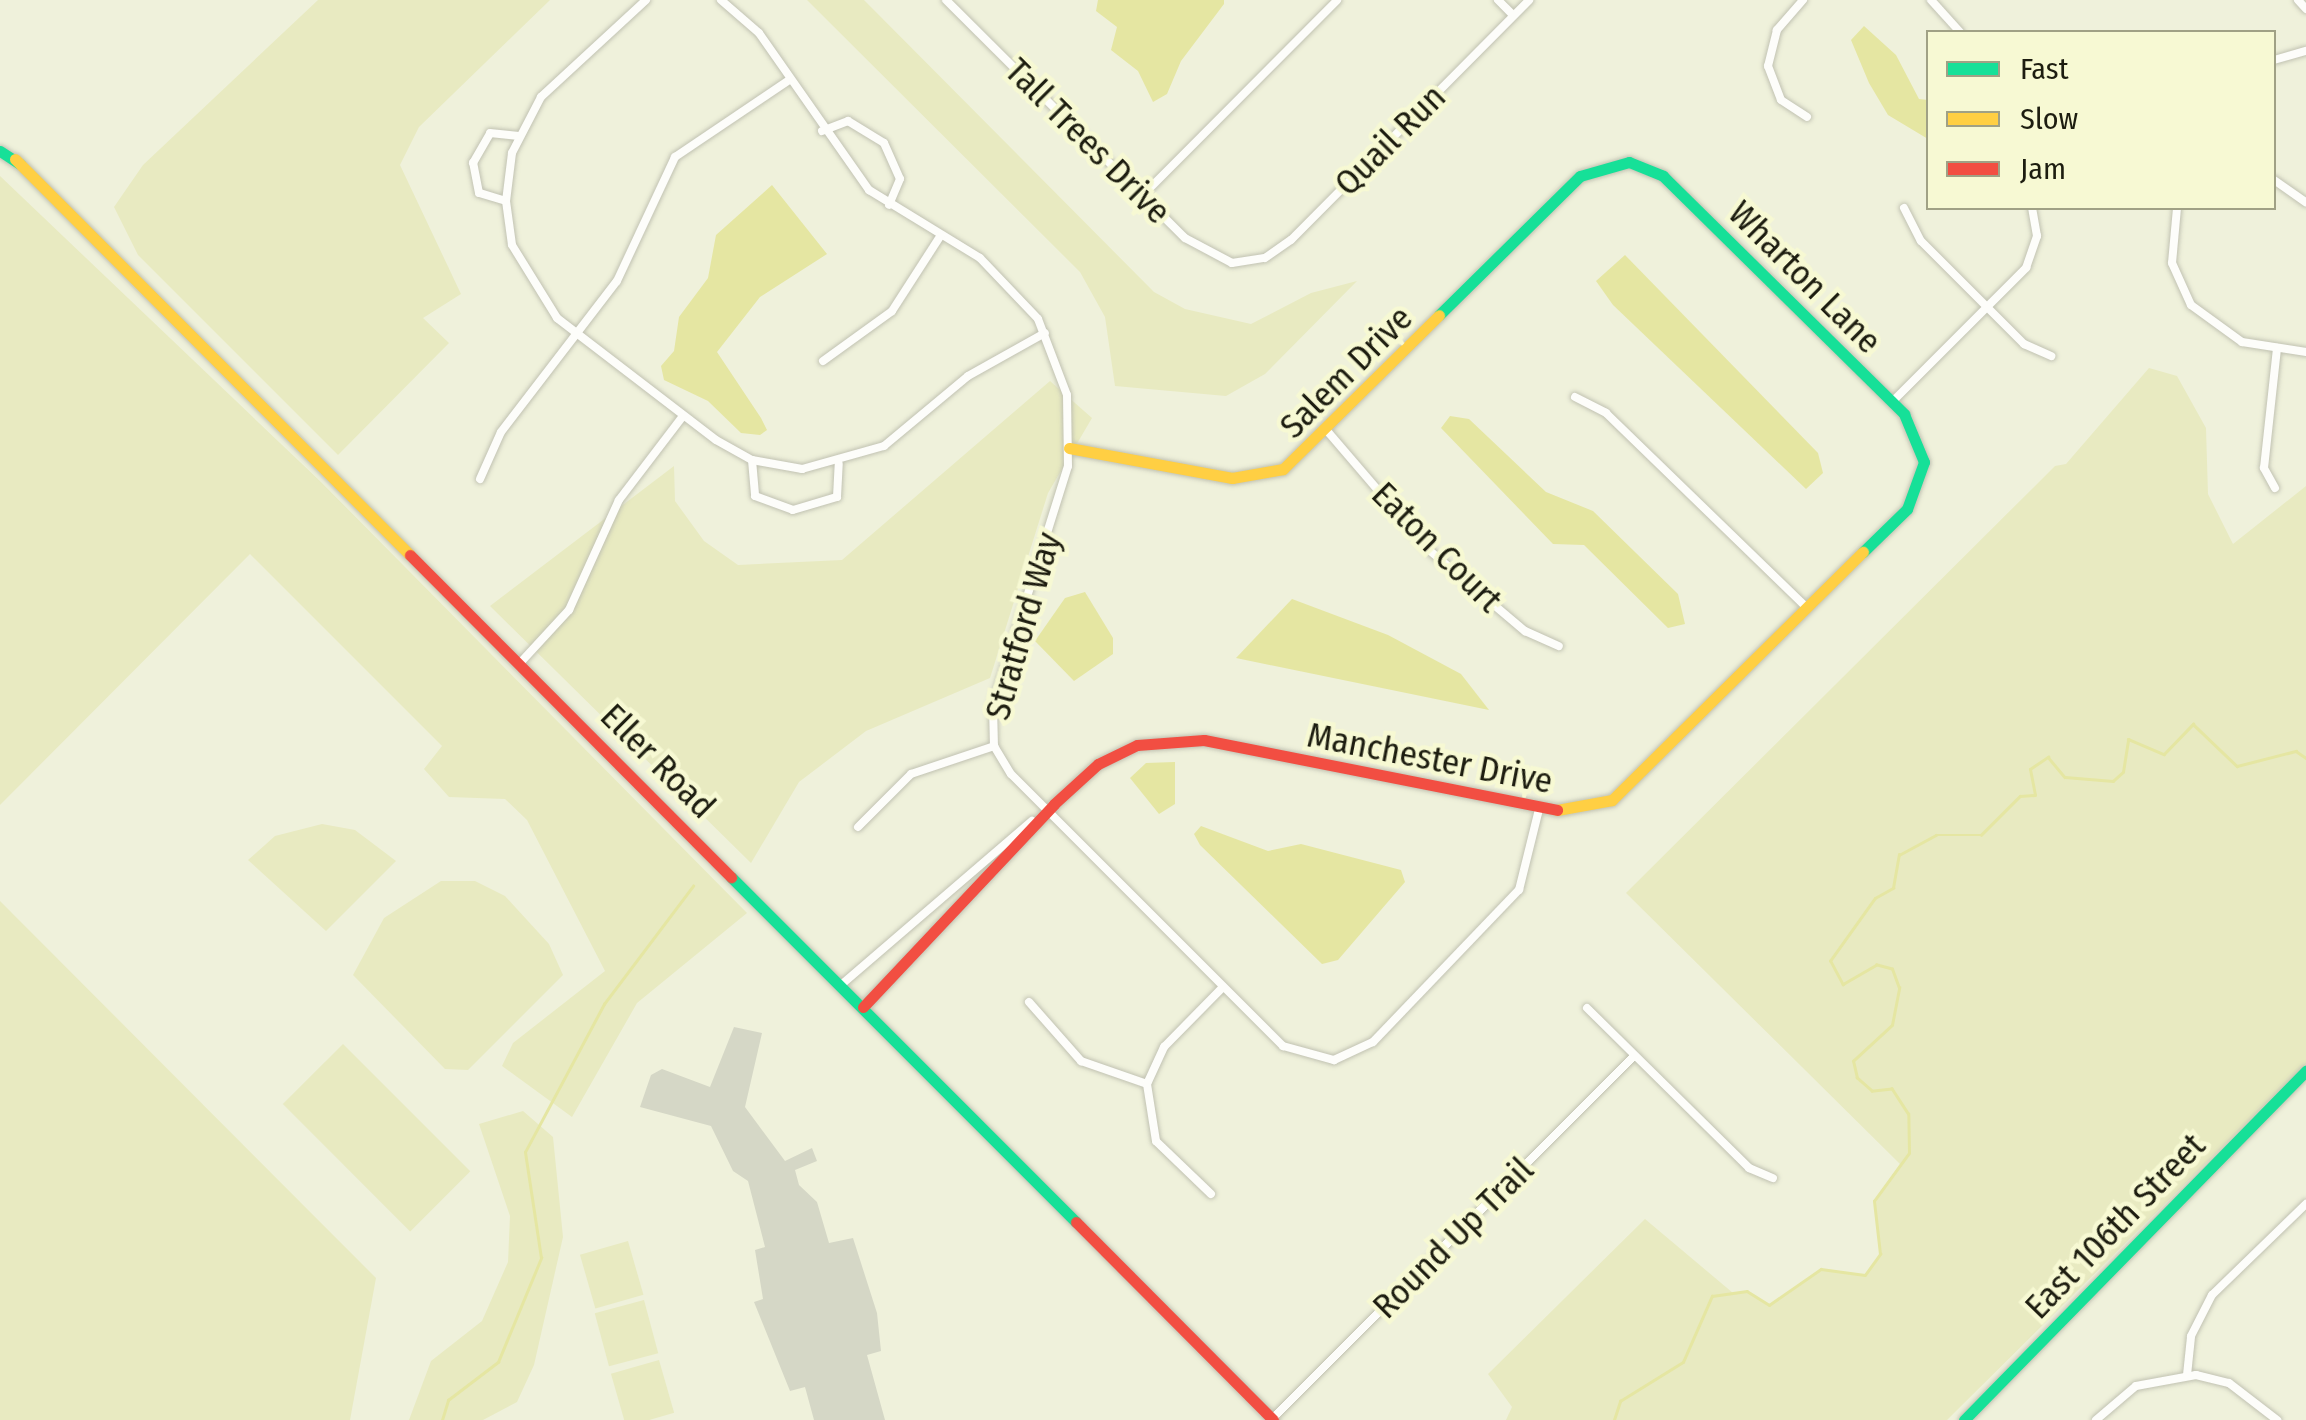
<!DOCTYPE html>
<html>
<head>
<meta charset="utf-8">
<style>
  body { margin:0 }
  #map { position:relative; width:2306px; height:1420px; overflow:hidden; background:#eff1db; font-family:"Fira Sans Condensed",sans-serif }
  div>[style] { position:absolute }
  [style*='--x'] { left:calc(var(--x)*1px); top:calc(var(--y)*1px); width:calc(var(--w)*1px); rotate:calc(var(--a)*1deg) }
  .green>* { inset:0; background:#e8eac1; transform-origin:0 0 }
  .water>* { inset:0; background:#e5e6a2 }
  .stream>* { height:2.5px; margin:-1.25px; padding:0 1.25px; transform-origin:1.25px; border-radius:1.25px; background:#e5e6a2 }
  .building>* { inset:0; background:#d5d7c6 }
  .roads { filter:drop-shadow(0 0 2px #c1c2b2) drop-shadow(0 0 2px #c1c2b2) }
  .street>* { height:8px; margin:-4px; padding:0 4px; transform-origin:4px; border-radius:4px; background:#fdfdfa }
  .fast>* { height:11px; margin:-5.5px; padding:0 5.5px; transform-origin:5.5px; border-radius:5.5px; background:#16e098 }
  .slow>* { height:11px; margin:-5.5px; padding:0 5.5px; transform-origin:5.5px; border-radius:5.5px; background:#ffcf43 }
  .jam>* { height:11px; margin:-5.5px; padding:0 5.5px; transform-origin:5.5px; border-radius:5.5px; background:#f24e42 }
  span { translate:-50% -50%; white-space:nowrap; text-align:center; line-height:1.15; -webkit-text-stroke:9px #f7f9d3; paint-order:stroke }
  .street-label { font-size:35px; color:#1d1d10 }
  .legend { position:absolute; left:1926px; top:30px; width:350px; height:180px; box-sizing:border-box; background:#f7f9d3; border:2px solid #a0a185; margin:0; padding:12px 18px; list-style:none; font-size:30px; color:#1d1d10 }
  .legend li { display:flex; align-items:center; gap:20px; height:50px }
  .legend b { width:50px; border:2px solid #a0a185 }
</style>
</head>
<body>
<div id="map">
  <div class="green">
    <div style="clip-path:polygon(318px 0,550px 0,419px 127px,400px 165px,461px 294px,423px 318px,449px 343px,338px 455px,138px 255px,114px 207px,143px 165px)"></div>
    <div style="clip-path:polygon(807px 0,864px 0,1154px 292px,1185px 309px,1251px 324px,1311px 293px,1357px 281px,1265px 374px,1226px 396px,1115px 386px,1105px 317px,1080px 272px)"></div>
    <div style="clip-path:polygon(0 176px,321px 482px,747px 913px,637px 1003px,572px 1117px,502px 1066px,513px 1043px,605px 971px,527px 820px,505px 799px,449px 797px,424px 769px,442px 746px,250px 554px,0 805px)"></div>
    <div style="clip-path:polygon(2149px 368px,2177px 376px,2206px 428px,2208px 494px,2233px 544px,2306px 486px,2306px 1064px,1947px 1420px,1506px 1420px,1512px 1407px,1488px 1374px,1645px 1219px,1733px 1293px,1747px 1291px,1769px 1305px,1821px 1269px,1865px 1275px,1880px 1254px,1874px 1201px,1900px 1164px,1626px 893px,2055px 466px,2066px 464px)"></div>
    <div style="clip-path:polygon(1050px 381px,1092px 418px,1048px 493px,990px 678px,866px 731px,799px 782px,751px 863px,490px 606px,674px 466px,675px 501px,704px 541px,738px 565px,842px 560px)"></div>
    <div style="clip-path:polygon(322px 824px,355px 830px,396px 861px,326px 931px,248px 860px,275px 836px)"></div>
    <div style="clip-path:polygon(441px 881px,475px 881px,505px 896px,549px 944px,563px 975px,468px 1070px,445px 1069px,353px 975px,384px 918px)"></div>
    <div style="clip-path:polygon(0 901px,376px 1278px,350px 1420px,0 1420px)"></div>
    <div style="left:343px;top:1044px;width:180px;height:85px;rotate:45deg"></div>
    <div style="clip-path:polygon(523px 1111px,553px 1137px,563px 1237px,534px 1365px,517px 1402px,483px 1420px,409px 1420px,431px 1361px,482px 1321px,508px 1262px,510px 1216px,479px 1124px)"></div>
    <div style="left:628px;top:1241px;width:56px;height:50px;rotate:74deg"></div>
    <div style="left:644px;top:1300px;width:55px;height:51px;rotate:75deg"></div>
    <div style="left:659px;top:1360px;width:55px;height:50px;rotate:74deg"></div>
  </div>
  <div class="water">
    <div style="clip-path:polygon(1098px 0,1224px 0,1224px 4px,1181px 61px,1167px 94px,1153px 102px,1138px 71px,1111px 50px,1117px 27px,1096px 11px)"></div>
    <div style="clip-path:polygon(1864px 26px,1896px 55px,1919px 99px,1928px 100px,1928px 139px,1888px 115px,1869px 83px,1851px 40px)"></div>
    <div style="clip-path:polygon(772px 185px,827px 254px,760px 297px,717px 352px,761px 418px,767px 430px,760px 435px,741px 433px,708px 401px,664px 380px,661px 366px,674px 351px,679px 317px,708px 278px,716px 235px)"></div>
    <div style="clip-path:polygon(1625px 255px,1818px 453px,1823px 473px,1806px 489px,1613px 305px,1596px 281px)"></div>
    <div style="clip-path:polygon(1450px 416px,1469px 419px,1546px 492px,1593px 511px,1678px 594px,1685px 624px,1668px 628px,1584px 545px,1553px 544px,1441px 428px)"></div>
    <div style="clip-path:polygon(1085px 592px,1113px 638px,1113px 654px,1074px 681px,1035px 641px,1065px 598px)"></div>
    <div style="clip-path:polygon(1292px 599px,1388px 635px,1461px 674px,1489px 710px,1236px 658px)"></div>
    <div style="clip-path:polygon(1175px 762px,1175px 804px,1159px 814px,1130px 778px,1146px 763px)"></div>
    <div style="clip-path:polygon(1201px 826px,1268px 851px,1301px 844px,1401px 870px,1405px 882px,1338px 960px,1322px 964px,1200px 845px,1194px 834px)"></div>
  </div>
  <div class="stream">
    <div style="--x:442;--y:1420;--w:21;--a:-73"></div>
    <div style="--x:448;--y:1400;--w:63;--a:-37.2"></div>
    <div style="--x:498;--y:1362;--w:113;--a:-67.5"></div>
    <div style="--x:541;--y:1258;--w:107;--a:-98.6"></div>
    <div style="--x:525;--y:1152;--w:168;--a:-61.9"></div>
    <div style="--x:604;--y:1004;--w:148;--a:-53"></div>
    <div style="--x:1614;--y:1420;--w:20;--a:-72"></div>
    <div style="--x:1620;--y:1401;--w:74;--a:-31.8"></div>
    <div style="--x:1683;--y:1362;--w:72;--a:-66.3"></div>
    <div style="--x:1712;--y:1296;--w:35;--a:-8"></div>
    <div style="--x:1747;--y:1291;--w:26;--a:32"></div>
    <div style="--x:1769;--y:1305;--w:63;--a:-34.7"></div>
    <div style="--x:1821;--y:1269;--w:44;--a:7.8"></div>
    <div style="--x:1865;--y:1275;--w:26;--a:-54"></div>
    <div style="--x:1880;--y:1254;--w:53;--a:-96.5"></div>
    <div style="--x:1874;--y:1201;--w:59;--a:-53.9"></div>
    <div style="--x:1909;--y:1153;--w:39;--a:-91"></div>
    <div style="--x:1908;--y:1114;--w:30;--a:-123"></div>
    <div style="--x:1892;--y:1089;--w:20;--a:174"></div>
    <div style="--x:1872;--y:1091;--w:20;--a:-139"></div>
    <div style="--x:1857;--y:1078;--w:17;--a:-103"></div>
    <div style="--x:1853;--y:1061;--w:53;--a:-42.7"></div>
    <div style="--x:1892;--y:1025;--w:38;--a:-79"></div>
    <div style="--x:1899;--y:988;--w:20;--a:-110"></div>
    <div style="--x:1892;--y:969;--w:16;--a:-165"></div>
    <div style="--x:1877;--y:965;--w:39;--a:150"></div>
    <div style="--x:1843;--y:985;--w:27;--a:-118"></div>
    <div style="--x:1830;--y:961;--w:77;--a:-54.5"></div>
    <div style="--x:1875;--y:898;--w:21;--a:-29"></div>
    <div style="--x:1893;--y:888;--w:34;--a:-80"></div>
    <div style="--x:1899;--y:855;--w:42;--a:-28.4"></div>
    <div style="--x:1936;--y:835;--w:45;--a:0"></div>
    <div style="--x:1981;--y:835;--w:55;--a:-45"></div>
    <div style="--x:2020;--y:796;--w:15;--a:-4"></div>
    <div style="--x:2035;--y:795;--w:26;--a:-101"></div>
    <div style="--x:2030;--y:769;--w:22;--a:-34"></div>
    <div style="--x:2048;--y:757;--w:26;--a:50"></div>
    <div style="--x:2065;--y:777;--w:48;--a:4.8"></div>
    <div style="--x:2113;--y:781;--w:13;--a:-42"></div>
    <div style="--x:2123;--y:772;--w:33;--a:-81"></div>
    <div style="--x:2128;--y:739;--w:39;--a:23"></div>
    <div style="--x:2164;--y:754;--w:42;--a:-46"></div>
    <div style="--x:2193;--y:724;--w:61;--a:43.7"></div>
    <div style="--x:2237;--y:766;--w:61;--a:-14.3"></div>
    <div style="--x:2296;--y:751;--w:12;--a:35"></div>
  </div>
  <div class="building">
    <div style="clip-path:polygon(734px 1027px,762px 1033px,745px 1107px,785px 1161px,812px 1148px,817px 1161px,795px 1170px,799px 1185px,817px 1202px,829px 1243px,853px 1238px,877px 1313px,881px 1351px,867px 1355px,885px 1420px,814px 1420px,805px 1387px,790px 1391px,754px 1302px,763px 1299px,755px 1250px,765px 1247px,748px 1181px,733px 1171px,711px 1126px,640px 1107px,651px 1075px,662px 1069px,710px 1087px)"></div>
  </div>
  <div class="roads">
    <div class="street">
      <div style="--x:646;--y:0;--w:143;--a:137.3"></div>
      <div style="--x:541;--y:97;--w:63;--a:117.4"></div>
      <div style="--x:512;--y:153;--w:48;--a:97.1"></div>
      <div style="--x:506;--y:201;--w:44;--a:82.2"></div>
      <div style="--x:512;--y:245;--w:86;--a:58.3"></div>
      <div style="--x:557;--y:318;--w:200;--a:37.5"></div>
      <div style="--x:716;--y:440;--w:41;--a:29.1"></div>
      <div style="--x:752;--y:460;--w:51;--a:10.2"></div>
      <div style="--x:802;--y:469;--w:85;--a:-15.7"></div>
      <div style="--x:884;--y:446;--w:109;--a:-39.8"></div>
      <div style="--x:968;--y:376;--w:88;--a:-29.2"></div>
      <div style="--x:721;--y:0;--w:50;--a:41"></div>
      <div style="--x:759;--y:33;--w:192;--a:55"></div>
      <div style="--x:869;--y:190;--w:130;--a:31.5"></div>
      <div style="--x:980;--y:258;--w:84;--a:46.4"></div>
      <div style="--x:1038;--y:319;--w:81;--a:69.1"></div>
      <div style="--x:1067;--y:395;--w:71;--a:89.2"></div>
      <div style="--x:1068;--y:466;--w:251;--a:107.4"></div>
      <div style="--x:993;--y:706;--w:40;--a:88.6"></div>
      <div style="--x:994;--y:746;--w:33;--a:59"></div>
      <div style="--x:1011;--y:774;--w:385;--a:45"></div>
      <div style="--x:1283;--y:1046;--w:53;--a:15.4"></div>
      <div style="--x:1334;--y:1060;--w:43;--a:-24.8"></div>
      <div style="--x:1373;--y:1042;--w:211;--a:-46.2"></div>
      <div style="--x:1519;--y:890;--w:83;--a:-76.1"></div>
      <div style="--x:946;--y:0;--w:337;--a:44.9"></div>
      <div style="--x:1185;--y:238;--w:53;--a:28"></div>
      <div style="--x:1232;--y:263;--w:33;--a:-9"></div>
      <div style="--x:1265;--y:258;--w:32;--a:-35"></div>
      <div style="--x:1291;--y:240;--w:338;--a:-45.2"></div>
      <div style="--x:1498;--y:0;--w:21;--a:45"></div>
      <div style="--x:1803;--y:0;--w:40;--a:131"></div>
      <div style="--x:1777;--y:30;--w:37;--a:104"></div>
      <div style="--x:1768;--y:66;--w:36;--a:69"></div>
      <div style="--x:1781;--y:100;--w:31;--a:33"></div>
      <div style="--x:1931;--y:0;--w:43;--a:47.8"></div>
      <div style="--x:2298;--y:0;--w:12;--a:48"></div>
      <div style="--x:2274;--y:60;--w:33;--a:-16"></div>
      <div style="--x:822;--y:131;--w:28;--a:-21"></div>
      <div style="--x:848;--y:121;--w:42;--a:31.4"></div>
      <div style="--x:884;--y:143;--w:39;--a:66"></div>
      <div style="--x:900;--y:179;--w:28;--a:113"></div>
      <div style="--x:2274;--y:180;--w:39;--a:35"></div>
      <div style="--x:1143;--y:195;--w:275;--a:-45.1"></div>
      <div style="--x:506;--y:201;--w:28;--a:-163"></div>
      <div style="--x:479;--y:193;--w:31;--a:-101"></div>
      <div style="--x:473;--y:163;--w:34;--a:-60"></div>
      <div style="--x:490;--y:133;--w:29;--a:6"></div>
      <div style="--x:1904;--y:208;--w:37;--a:63"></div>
      <div style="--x:1921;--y:241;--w:146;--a:45"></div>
      <div style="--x:2024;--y:344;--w:30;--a:24"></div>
      <div style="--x:2177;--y:208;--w:55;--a:95.2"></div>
      <div style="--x:2172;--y:263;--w:46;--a:65.7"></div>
      <div style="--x:2191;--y:305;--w:63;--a:36"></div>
      <div style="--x:2242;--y:342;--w:65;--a:8.9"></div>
      <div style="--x:823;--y:361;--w:85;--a:-35.9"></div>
      <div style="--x:892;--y:311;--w:90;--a:-57.2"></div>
      <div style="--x:1575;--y:397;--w:35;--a:27"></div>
      <div style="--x:1606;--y:413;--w:281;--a:44.1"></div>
      <div style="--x:1892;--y:402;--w:190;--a:-45"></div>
      <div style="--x:2026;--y:268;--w:34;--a:-71"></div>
      <div style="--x:2037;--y:236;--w:28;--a:-100"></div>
      <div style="--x:1328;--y:432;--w:155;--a:49.4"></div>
      <div style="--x:1429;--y:550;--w:126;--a:40.2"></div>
      <div style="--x:1525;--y:631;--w:37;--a:24"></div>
      <div style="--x:752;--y:460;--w:36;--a:85"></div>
      <div style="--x:755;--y:496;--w:40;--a:20.2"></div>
      <div style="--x:793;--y:510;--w:46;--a:-16.5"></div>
      <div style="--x:837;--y:497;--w:33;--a:-87"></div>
      <div style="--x:480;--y:479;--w:51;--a:-65.9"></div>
      <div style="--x:501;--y:432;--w:190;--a:-52.5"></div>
      <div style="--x:617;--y:281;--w:137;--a:-64.9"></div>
      <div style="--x:675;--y:157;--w:138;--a:-34"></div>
      <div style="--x:2275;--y:488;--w:23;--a:-119"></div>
      <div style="--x:2264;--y:468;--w:121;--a:-83.8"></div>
      <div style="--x:521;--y:662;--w:71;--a:-47.3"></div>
      <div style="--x:569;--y:610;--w:121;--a:-65.6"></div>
      <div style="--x:619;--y:500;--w:106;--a:-52.7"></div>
      <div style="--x:858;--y:827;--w:75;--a:-45"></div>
      <div style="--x:911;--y:774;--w:88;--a:-18.6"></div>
      <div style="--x:841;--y:985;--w:252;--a:-40.7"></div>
      <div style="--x:1029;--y:1002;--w:79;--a:48.6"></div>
      <div style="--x:1081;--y:1061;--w:70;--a:19.2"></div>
      <div style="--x:1587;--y:1008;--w:228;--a:44.6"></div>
      <div style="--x:1749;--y:1168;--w:26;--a:23"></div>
      <div style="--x:1211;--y:1194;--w:76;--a:-136.1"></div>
      <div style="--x:1156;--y:1141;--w:58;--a:-99"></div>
      <div style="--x:1147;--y:1084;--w:41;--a:-65.3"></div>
      <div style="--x:1164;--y:1047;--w:84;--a:-45.5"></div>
      <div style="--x:2187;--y:1375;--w:39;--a:-84"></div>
      <div style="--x:2191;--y:1336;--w:46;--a:-62.9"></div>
      <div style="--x:2212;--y:1295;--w:131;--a:-44.1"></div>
      <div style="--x:1272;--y:1419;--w:513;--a:-45.08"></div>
      <div style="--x:2096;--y:1420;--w:52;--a:-40.4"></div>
      <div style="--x:2136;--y:1386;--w:61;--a:-10.4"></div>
      <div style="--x:2196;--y:1375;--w:34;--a:14"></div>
      <div style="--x:2229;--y:1383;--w:61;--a:37.6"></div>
    </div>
    <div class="fast">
      <div style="--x:0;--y:151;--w:24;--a:33"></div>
      <div style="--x:1439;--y:315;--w:198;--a:-44.6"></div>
      <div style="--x:1580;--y:176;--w:51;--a:-15.9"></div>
      <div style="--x:1629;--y:162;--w:37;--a:22"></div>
      <div style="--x:1663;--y:176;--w:339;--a:44.6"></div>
      <div style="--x:1904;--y:414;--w:52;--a:67.4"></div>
      <div style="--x:1924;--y:462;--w:50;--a:109.9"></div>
      <div style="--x:1907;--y:509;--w:62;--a:135.7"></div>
      <div style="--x:731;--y:877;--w:488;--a:45"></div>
      <div style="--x:1964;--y:1420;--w:489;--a:-45.6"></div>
    </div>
    <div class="slow">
      <div style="--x:15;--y:159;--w:559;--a:45.07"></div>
      <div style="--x:1069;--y:448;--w:166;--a:10.4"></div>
      <div style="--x:1232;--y:478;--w:52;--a:-10"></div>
      <div style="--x:1283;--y:469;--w:219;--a:-44.6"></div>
      <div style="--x:1557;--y:810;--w:56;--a:-10.3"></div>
      <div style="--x:1612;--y:800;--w:353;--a:-44.7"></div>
    </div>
    <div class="jam">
      <div style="--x:410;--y:555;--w:455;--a:45.1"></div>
      <div style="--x:863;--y:1007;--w:279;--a:-46.7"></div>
      <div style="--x:1054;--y:804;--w:59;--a:-42.3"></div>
      <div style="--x:1098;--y:764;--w:43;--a:-26"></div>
      <div style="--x:1137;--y:745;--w:67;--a:-4.3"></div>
      <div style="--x:1204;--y:740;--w:360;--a:11.2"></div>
      <div style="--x:1076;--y:1222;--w:279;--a:45.1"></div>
    </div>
  </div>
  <div class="street-label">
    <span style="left:1390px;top:140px;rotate:-45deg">Quail Run</span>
    <span style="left:1088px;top:141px;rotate:45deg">Tall Trees Drive</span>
    <span style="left:1805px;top:277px;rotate:45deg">Wharton Lane</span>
    <span style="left:1346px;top:372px;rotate:-45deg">Salem Drive</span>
    <span style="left:1437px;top:547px;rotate:45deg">Eaton Court</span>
    <span style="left:1023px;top:626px;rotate:-74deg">Stratford Way</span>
    <span style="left:1430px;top:758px;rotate:11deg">Manchester Drive</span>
    <span style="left:658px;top:761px;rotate:45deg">Eller Road</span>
    <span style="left:2115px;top:1226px;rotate:-46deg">East 106th Street</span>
    <span style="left:1453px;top:1238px;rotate:-45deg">Round Up Trail</span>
  </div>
  <ul class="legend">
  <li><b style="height:12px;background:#16e098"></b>Fast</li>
  <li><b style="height:12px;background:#ffcf43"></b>Slow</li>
  <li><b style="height:12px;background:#f24e42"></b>Jam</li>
  </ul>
</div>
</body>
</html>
